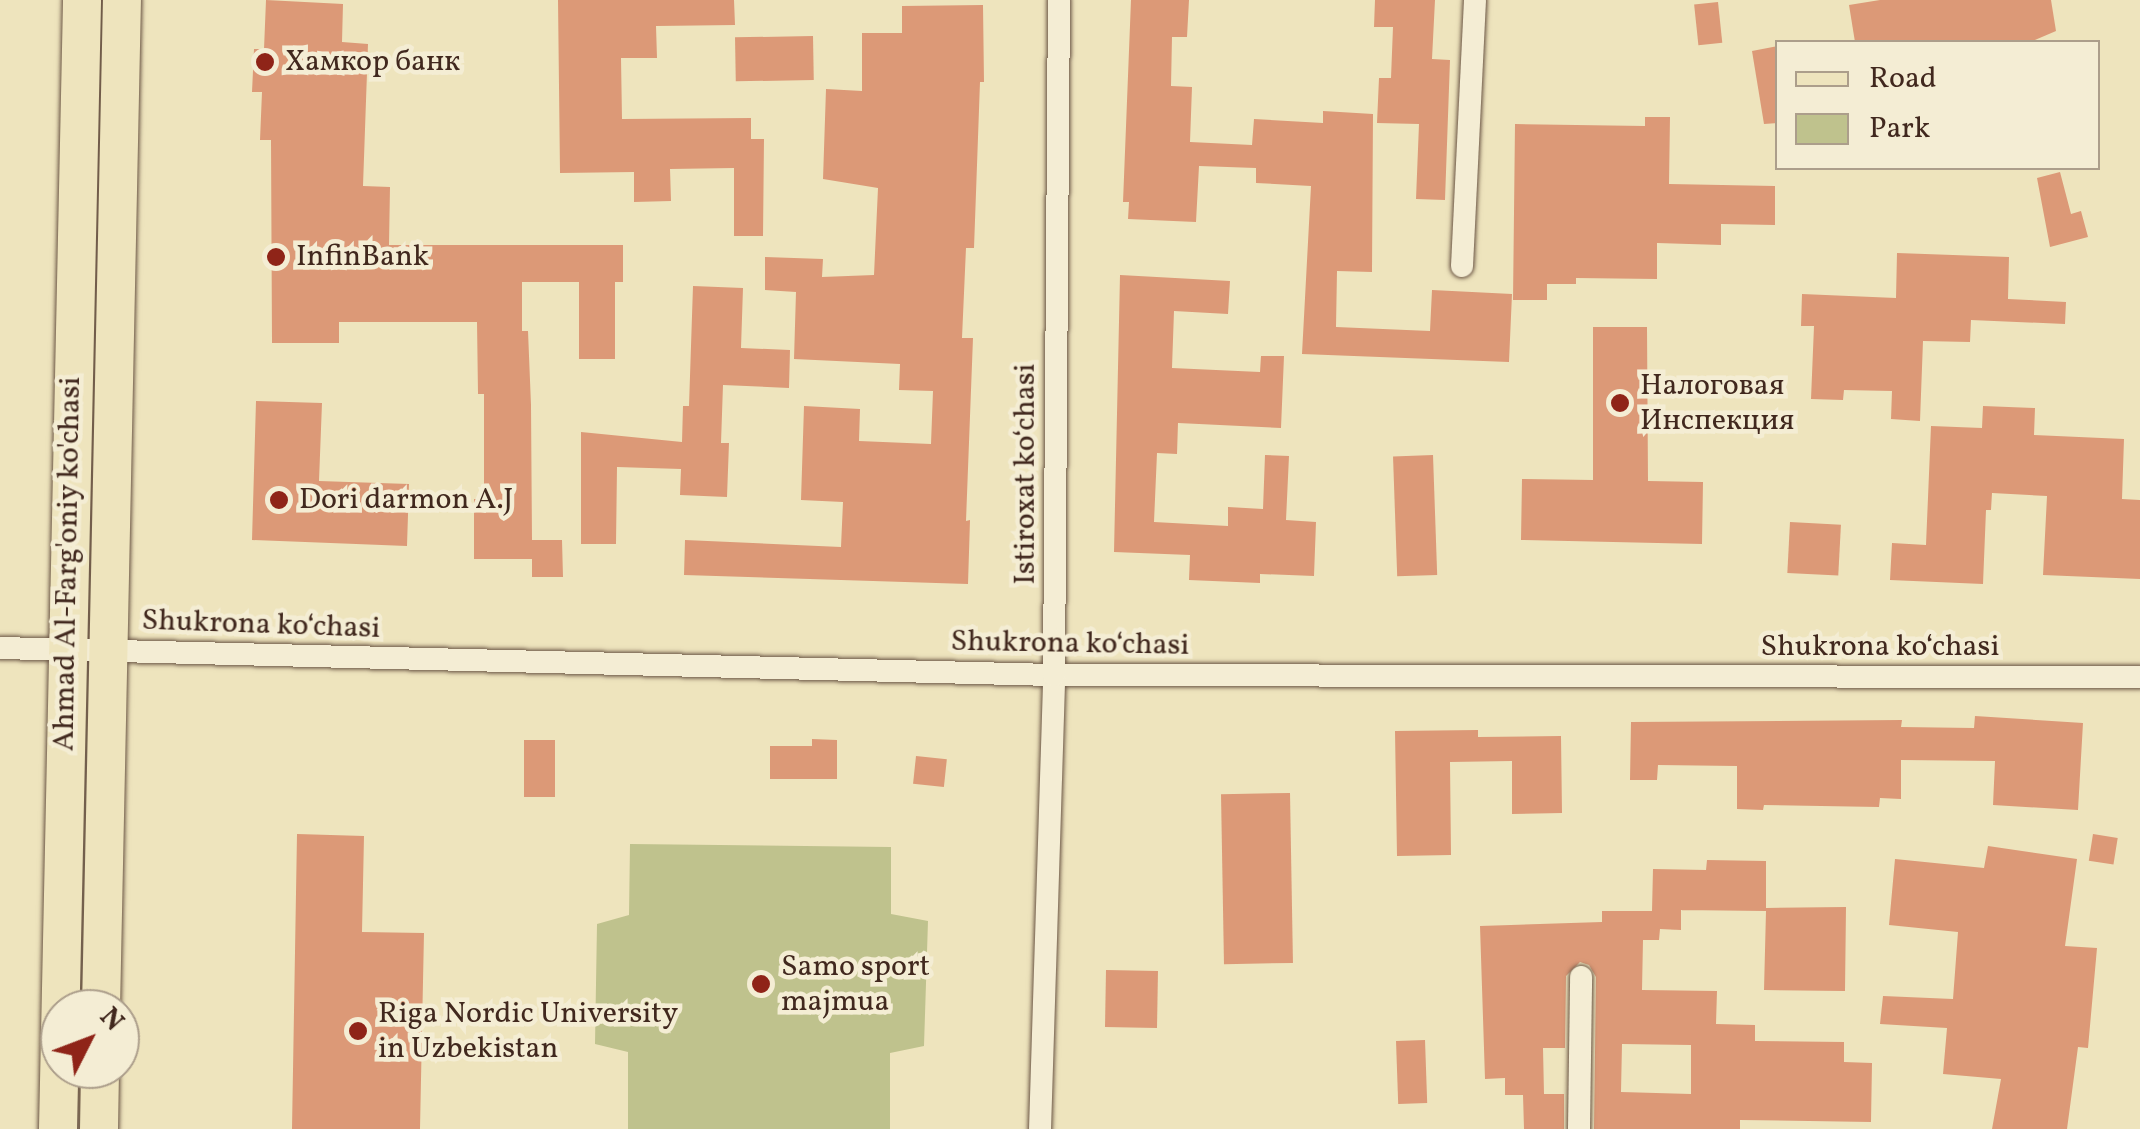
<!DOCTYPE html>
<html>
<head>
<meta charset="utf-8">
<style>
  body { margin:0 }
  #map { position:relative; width:2140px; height:1129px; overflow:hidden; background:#eee4bd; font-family:Vollkorn,serif }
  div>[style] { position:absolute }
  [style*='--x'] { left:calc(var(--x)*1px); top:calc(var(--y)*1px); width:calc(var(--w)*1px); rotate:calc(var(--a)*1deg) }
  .green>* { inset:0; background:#bfc28d }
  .building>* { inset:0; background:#dc9977; transform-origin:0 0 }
  .roads { filter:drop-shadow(0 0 2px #6c5746) drop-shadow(0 0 2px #6c5746) }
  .street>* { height:22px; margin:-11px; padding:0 11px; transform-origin:11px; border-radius:11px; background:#f4edd4 }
  .primary>* { height:38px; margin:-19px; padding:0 19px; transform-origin:19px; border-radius:19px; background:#eee4bd }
  .dots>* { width:28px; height:28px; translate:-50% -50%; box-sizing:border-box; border:5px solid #f4edd4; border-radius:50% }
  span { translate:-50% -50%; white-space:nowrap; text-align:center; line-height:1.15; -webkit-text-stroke:9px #f4edd4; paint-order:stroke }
  .poi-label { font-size:30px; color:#41281e }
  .left { translate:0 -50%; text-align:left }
  .street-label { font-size:30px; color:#41281e }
  .legend { position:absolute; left:1775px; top:40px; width:325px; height:130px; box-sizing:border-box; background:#f4edd4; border:2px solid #ac9e8b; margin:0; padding:12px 18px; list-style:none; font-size:30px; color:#41281e }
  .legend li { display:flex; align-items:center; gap:20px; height:50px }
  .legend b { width:50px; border:2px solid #ac9e8b }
  .north { position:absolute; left:40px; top:989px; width:100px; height:100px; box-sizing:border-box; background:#f4edd4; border:2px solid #ac9e8b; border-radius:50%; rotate:48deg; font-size:28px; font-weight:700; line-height:40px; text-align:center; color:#41281e }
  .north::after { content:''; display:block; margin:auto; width:35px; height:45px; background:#8f2418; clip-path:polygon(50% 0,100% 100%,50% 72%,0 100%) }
</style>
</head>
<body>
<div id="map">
  <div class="green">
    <div style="clip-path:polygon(630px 844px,891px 847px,891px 914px,928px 921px,924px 1046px,890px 1053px,890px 1129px,628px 1129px,628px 1052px,595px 1044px,597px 924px,629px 915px)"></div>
  </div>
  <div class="building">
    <div style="clip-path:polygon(266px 0,343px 4px,342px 42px,368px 44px,363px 186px,390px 187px,389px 245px,623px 245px,623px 282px,615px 282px,615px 359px,579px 359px,579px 282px,522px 282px,522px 331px,528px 331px,531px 405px,532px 540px,562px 540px,563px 577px,532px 577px,532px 559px,474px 559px,474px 499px,484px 499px,484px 394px,478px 394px,477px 322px,339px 322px,339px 343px,272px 343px,271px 140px,260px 140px,262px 92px,252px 92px,254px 49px,264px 49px)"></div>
    <div style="clip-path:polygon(558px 0,734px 0,735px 25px,656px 26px,657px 58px,621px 58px,622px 119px,751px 118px,751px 139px,764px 139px,763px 236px,734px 236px,734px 168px,670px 169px,671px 201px,634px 202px,634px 172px,560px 173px)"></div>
    <div style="clip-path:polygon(1131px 0,1189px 0,1187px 37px,1172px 37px,1171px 86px,1192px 87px,1190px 142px,1252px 145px,1254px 119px,1323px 123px,1323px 111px,1373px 114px,1372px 272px,1337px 271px,1336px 327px,1430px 331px,1432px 290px,1512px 294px,1509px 362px,1302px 354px,1311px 186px,1256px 183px,1256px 168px,1199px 166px,1196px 222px,1128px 219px,1129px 202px,1123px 202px)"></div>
    <div style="clip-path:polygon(1375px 0,1435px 0,1432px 59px,1450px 60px,1445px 200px,1416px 199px,1419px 124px,1377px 123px,1379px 78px,1391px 78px,1393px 27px,1374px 27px)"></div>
    <div style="clip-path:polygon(1880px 0,2051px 0,2056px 31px,2030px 42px,1855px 42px,1849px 5px)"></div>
    <div style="left:1718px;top:2px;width:41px;height:24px;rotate:84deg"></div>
    <div style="clip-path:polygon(983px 5px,984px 82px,980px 82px,974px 248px,966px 248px,962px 338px,973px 338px,966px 521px,970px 520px,968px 584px,684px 575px,685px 540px,841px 547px,843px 502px,801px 500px,804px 406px,860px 409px,859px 441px,931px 444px,933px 391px,899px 390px,900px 364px,794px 359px,796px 292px,765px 290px,765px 257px,823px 259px,822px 277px,874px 275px,878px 188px,823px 179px,826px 89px,862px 91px,862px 33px,902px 33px,902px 6px)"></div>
    <div style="left:813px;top:36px;width:44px;height:78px;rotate:89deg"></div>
    <div style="clip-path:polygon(1778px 46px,1778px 123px,1764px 124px,1752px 51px)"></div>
    <div style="clip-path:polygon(1645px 117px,1670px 117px,1669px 184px,1775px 186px,1775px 225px,1721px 224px,1721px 245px,1657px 243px,1657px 279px,1576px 278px,1576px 284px,1547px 284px,1547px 300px,1513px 300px,1515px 124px,1645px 126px)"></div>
    <div style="clip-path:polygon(2060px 172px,2071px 214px,2081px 211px,2088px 237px,2050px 247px,2037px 178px)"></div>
    <div style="clip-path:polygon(1897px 253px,2009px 257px,2008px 299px,2066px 302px,2065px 324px,1971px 320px,1970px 342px,1923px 341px,1920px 421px,1891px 419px,1892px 391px,1844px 390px,1843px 400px,1811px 399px,1814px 326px,1801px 326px,1802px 294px,1896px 298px)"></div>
    <div style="clip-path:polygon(1120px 275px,1230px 281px,1228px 314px,1174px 311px,1172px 368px,1260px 372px,1261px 356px,1284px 356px,1281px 428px,1178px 423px,1177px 454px,1157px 453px,1154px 522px,1228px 526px,1228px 507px,1263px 509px,1265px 455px,1289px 456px,1286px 520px,1316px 522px,1314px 576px,1260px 574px,1260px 583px,1189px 580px,1190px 555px,1114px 552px)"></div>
    <div style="clip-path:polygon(693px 286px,743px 288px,741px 348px,790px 350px,789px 388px,723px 385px,721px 443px,729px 443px,727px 497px,680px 495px,681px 469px,617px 467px,616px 544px,581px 544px,581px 432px,682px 442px,683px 406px,689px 406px)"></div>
    <div style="clip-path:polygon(1593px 327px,1647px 327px,1648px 481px,1703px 482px,1702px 544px,1521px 540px,1522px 479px,1593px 480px)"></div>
    <div style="clip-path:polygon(256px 401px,322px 403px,319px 481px,409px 484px,407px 546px,252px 540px)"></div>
    <div style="clip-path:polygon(1983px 406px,2035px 408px,2034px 435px,2124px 439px,2122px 499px,2140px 500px,2140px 579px,2043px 575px,2047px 496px,1992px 493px,1991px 510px,1986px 510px,1983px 584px,1890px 580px,1892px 543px,1926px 545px,1931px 426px,1982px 428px)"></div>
    <div style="left:1433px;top:455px;width:120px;height:40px;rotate:88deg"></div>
    <div style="left:1790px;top:522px;width:51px;height:51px;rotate:3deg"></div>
    <div style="clip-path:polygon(1975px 716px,2083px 723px,2078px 810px,1993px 805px,1995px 761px,1901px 760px,1901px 799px,1880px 798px,1879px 807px,1764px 805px,1763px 810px,1737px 809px,1737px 766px,1658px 765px,1657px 780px,1630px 780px,1631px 722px,1902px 720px,1901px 727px,1974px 728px)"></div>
    <div style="clip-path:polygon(1478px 730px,1478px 737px,1561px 736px,1562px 813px,1512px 814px,1512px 761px,1450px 762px,1451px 855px,1397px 856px,1395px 731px)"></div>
    <div style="clip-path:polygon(812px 739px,837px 740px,837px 779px,770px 779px,770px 746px,812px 746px)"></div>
    <div style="left:524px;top:740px;width:31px;height:57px"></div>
    <div style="left:916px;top:756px;width:31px;height:28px;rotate:6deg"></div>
    <div style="left:1290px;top:793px;width:170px;height:69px;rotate:89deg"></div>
    <div style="clip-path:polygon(297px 834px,364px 836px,362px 932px,424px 933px,420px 1129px,292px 1129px)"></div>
    <div style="left:2093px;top:834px;width:25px;height:27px;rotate:9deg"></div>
    <div style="clip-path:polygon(1988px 846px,2077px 859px,2065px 946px,2097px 948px,2088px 1048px,2078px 1047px,2067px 1129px,1992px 1129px,2001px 1079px,1943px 1074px,1947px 1028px,1880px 1024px,1883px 996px,1953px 999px,1958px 932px,1889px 925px,1895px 859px,1984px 868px)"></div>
    <div style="clip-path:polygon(evenodd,1707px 860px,1766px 861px,1766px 908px,1846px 907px,1845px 991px,1764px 990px,1766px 911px,1681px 910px,1681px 930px,1660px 929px,1659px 940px,1643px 940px,1642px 990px,1717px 991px,1716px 1024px,1755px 1025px,1755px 1041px,1844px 1042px,1844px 1062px,1872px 1063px,1871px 1122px,1740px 1120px,1740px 1129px,1594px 1129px,1596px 977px,1589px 965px,1580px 962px,1566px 976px,1565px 1048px,1543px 1048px,1544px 1094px,1564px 1094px,1564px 1129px,1524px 1129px,1523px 1095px,1505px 1095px,1505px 1078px,1485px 1079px,1480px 926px,1602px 922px,1602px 911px,1652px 911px,1653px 869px,1706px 870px,1707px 860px,1622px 1044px,1691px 1045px,1691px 1094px,1621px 1092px,1622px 1044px)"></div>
    <div style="left:1106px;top:970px;width:52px;height:57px;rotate:1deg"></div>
    <div style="left:1425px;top:1040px;width:63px;height:29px;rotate:88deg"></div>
  </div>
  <div class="roads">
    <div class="street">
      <div style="--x:1462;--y:266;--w:266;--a:-87.2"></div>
      <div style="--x:0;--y:648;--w:1054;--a:1.47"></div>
      <div style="--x:1054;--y:675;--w:1086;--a:0.11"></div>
      <div style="--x:1040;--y:1129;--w:454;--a:-88.2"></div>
      <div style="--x:1054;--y:675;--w:675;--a:-89.58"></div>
      <div style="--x:1579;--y:1129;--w:152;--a:-89.2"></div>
    </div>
    <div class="primary">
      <div style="--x:101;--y:1009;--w:1009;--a:-88.81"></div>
      <div style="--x:58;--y:1129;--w:1129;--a:-88.78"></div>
      <div style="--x:99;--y:1129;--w:60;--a:-89"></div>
    </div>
  </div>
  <div class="dots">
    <div style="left:265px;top:62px;background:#8f2418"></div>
    <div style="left:276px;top:257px;background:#8f2418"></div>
    <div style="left:1620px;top:403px;background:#8f2418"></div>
    <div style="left:279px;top:500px;background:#8f2418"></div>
    <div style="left:761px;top:984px;background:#8f2418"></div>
    <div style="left:358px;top:1031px;background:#8f2418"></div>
  </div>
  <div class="poi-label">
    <span class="left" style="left:285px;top:62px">Хамкор банк</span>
    <span class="left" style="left:296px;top:257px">InfinBank</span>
    <span class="left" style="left:1640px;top:403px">Налоговая<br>Инспекция</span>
    <span class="left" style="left:299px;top:500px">Dori darmon A.J</span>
    <span class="left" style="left:781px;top:984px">Samo sport<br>majmua</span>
    <span class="left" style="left:378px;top:1031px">Riga Nordic University<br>in Uzbekistan</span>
  </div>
  <div class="street-label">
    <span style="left:1026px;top:474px;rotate:-90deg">Istiroxat koʻchasi</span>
    <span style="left:68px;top:564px;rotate:-89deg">Ahmad Al-Farg'oniy ko'chasi</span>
    <span style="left:261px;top:625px;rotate:2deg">Shukrona koʻchasi</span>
    <span style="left:1070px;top:644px;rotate:1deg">Shukrona koʻchasi</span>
    <span style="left:1880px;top:647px">Shukrona koʻchasi</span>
  </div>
  <ul class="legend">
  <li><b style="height:12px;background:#eee4bd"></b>Road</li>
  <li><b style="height:28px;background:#bfc28d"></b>Park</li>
  </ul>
  <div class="north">N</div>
</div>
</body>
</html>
